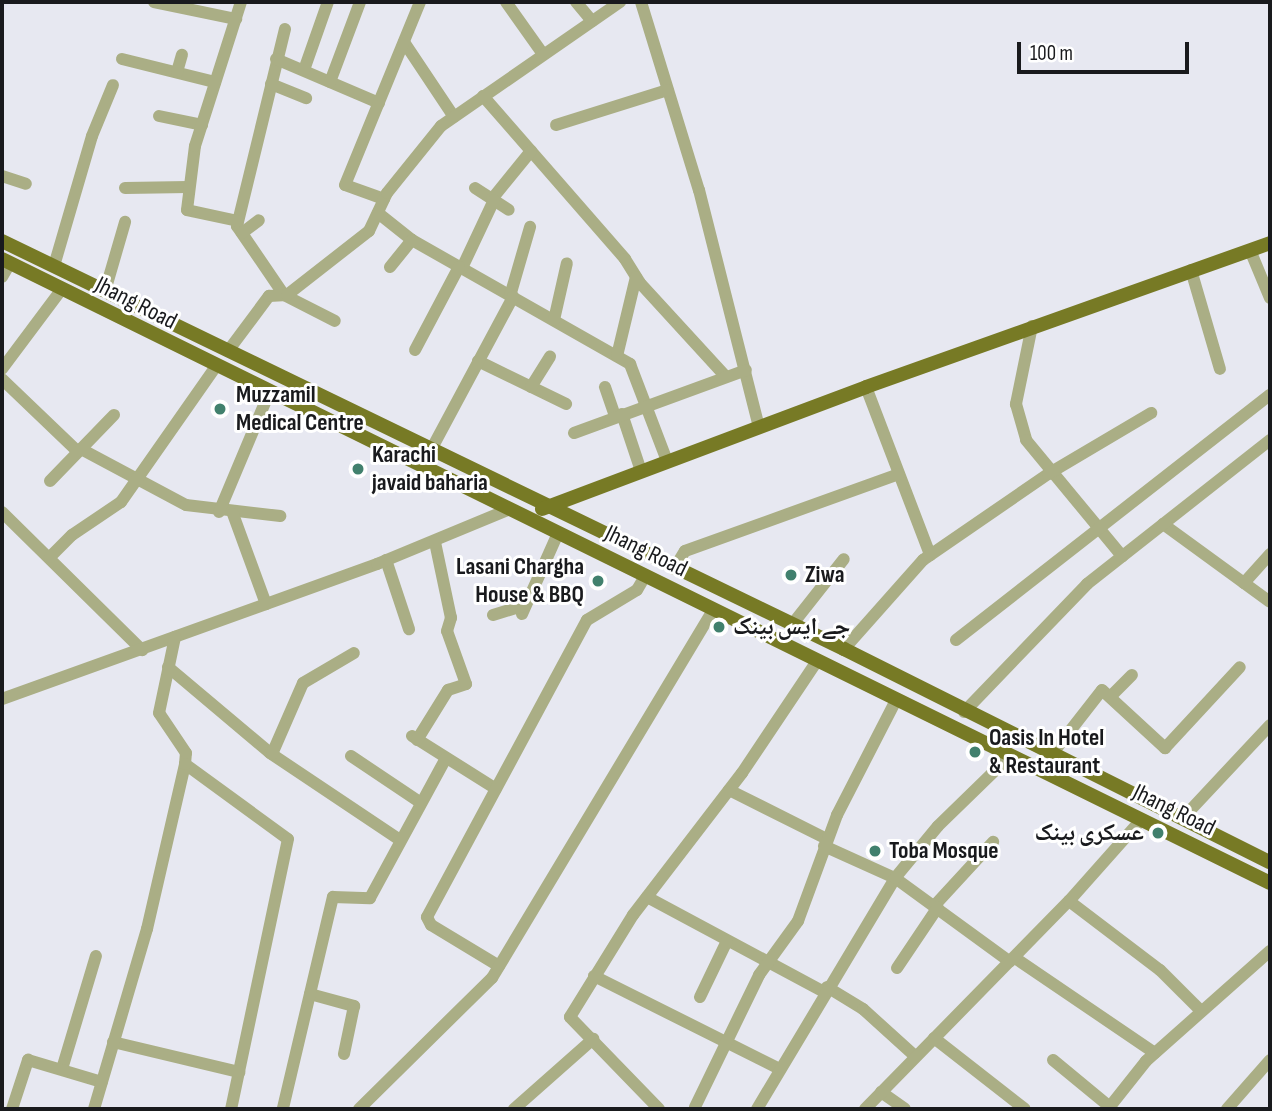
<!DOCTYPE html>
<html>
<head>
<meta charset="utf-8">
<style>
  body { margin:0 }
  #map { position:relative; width:1272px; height:1111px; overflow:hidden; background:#e7e8f1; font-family:"Sofia Sans Condensed","Noto Naskh Arabic",sans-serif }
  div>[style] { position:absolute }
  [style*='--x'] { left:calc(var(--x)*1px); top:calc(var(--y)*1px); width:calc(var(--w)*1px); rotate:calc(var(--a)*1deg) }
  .minor>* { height:12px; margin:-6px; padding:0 6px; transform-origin:6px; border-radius:6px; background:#aaae85 }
  .major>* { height:14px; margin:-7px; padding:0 7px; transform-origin:7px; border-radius:7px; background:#777a25 }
  .dots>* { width:19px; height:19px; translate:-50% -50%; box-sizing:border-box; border:4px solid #fff; border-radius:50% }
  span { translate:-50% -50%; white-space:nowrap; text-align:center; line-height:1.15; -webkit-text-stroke:6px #fff; paint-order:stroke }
  .street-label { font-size:24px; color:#191a1d }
  .poi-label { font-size:24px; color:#191a1d; font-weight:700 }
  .left { translate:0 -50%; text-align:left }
  .right { translate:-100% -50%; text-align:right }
  .frame { position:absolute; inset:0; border:4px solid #191a1d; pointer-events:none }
  .scale { position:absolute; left:1017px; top:42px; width:172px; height:32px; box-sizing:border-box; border:4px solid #191a1d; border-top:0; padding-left:9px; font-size:21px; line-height:24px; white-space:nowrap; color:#191a1d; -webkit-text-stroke:5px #fff; paint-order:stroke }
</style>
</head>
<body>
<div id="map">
  <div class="minor">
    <div style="--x:154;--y:2;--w:84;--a:11.7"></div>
    <div style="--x:506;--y:2;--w:64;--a:54.6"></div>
    <div style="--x:576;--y:2;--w:25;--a:50"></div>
    <div style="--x:641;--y:2;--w:197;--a:72.9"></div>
    <div style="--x:699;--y:190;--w:244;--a:75.8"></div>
    <div style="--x:285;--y:29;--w:203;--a:103.7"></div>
    <div style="--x:237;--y:226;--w:83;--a:55.7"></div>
    <div style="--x:284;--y:295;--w:57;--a:27"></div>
    <div style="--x:404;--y:42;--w:90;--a:56.3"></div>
    <div style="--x:122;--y:59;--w:96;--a:13.9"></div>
    <div style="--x:276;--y:59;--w:112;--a:23.1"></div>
    <div style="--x:304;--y:70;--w:72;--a:-70.6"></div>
    <div style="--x:177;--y:72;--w:18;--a:-74"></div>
    <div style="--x:330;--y:82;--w:85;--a:-69.4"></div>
    <div style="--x:271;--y:84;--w:38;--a:22"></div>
    <div style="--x:483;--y:96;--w:216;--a:48.9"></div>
    <div style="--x:625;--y:259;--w:28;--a:58"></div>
    <div style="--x:640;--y:283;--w:127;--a:47.5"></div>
    <div style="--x:159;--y:116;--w:44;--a:11.8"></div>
    <div style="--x:556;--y:125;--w:117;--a:-17.4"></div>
    <div style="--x:2;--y:176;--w:25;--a:18"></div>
    <div style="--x:125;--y:188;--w:63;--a:-0.9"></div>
    <div style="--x:475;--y:188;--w:40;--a:32.9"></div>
    <div style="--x:384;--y:199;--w:41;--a:-160.3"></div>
    <div style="--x:345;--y:185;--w:198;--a:-67.7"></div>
    <div style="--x:492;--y:199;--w:62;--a:-50.9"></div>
    <div style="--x:378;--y:213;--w:43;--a:38.5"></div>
    <div style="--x:412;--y:240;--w:251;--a:29.6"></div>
    <div style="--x:630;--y:364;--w:104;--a:69.1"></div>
    <div style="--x:238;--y:221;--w:52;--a:-167.8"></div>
    <div style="--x:187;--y:210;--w:64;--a:-82.9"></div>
    <div style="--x:195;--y:146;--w:151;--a:-72.3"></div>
    <div style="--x:242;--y:233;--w:21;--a:-37"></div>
    <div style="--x:1250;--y:250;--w:52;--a:67.4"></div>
    <div style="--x:54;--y:266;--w:135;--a:-73.7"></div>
    <div style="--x:92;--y:136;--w:55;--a:-67.6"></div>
    <div style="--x:390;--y:267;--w:35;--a:-51"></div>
    <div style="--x:462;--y:268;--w:75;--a:-64.8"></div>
    <div style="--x:1191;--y:270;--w:103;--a:73.7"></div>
    <div style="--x:2;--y:277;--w:16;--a:-60"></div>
    <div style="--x:105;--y:291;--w:72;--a:-73.8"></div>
    <div style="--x:510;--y:296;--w:72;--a:-73.8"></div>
    <div style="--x:554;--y:320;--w:58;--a:-77.2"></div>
    <div style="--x:1032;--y:326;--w:80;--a:101.6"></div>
    <div style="--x:1016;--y:404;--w:37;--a:74"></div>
    <div style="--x:1026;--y:440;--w:151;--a:50.4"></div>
    <div style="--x:415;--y:350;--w:94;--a:-62.1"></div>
    <div style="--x:228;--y:351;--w:69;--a:-53.3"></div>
    <div style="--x:269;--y:296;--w:18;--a:-3"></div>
    <div style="--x:287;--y:295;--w:104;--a:-38"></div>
    <div style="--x:369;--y:231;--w:42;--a:-64.7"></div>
    <div style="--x:387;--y:193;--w:86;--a:-51.1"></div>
    <div style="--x:441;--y:126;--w:218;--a:-34.7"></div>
    <div style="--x:617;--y:356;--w:81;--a:-76.5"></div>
    <div style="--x:478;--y:361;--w:98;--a:26"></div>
    <div style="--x:2;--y:369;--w:99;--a:-53.2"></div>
    <div style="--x:2;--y:379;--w:105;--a:43.8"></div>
    <div style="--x:531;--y:387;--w:36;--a:-58"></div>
    <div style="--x:605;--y:387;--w:31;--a:71"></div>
    <div style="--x:866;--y:387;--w:180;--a:69.1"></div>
    <div style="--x:622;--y:414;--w:60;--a:71.6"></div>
    <div style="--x:574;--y:433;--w:183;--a:-20.1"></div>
    <div style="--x:81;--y:449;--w:119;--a:28.1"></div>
    <div style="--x:186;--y:505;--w:95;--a:6.7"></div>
    <div style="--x:431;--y:450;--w:174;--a:-61.8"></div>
    <div style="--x:50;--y:481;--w:92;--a:-45.9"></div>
    <div style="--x:2;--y:512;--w:197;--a:44.6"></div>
    <div style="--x:219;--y:512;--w:129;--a:-67.2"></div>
    <div style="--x:233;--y:514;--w:96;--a:69.9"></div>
    <div style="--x:1163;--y:524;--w:132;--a:36.1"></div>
    <div style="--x:50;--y:557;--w:31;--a:-45"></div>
    <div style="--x:72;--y:535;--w:59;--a:-34"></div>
    <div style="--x:121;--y:502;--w:164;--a:-55"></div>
    <div style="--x:386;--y:560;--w:73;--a:71.6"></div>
    <div style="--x:674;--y:569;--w:21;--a:-59"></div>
    <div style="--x:685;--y:551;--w:227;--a:-19.8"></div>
    <div style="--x:1244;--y:583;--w:39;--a:-48"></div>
    <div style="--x:522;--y:614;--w:89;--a:-66"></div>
    <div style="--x:493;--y:615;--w:34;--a:-17"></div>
    <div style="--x:791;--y:626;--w:85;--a:-51.7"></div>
    <div style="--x:956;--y:640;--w:398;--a:-38"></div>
    <div style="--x:844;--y:649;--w:119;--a:-48.4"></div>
    <div style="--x:923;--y:560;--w:152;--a:-34.5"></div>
    <div style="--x:1048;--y:474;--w:120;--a:-30.6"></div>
    <div style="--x:168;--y:667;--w:133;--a:40.1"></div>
    <div style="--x:270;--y:753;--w:156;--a:33.8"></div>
    <div style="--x:1110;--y:697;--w:31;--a:-45"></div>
    <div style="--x:2;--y:699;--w:399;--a:-19.8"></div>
    <div style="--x:377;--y:564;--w:144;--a:-22.5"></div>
    <div style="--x:964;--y:712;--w:178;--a:-46.1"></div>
    <div style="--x:1087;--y:584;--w:233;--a:-38.2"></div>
    <div style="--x:412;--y:736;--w:99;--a:32.2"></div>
    <div style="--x:417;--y:740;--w:59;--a:-58.2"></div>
    <div style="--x:448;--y:690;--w:19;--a:-18"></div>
    <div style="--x:466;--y:684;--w:56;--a:-109.7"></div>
    <div style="--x:447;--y:631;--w:14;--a:-73"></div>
    <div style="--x:451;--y:618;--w:78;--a:-101.9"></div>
    <div style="--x:272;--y:754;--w:77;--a:-66.4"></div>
    <div style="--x:303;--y:683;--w:59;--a:-30.5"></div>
    <div style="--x:1052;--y:754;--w:81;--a:-52"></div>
    <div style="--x:1102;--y:690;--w:86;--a:42.6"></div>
    <div style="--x:1165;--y:748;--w:110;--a:-47.2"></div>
    <div style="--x:351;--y:756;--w:84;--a:33.9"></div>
    <div style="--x:185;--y:764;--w:127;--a:36.1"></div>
    <div style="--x:288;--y:839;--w:276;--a:101.9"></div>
    <div style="--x:729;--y:790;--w:110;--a:26.6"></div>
    <div style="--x:1183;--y:818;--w:127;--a:-46.9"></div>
    <div style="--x:824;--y:846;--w:78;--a:24.3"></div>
    <div style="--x:895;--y:878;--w:142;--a:36.1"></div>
    <div style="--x:647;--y:897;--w:201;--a:28.2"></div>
    <div style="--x:1069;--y:901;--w:114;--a:37.2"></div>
    <div style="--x:1160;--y:970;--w:57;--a:45"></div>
    <div style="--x:935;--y:905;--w:86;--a:-47.4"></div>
    <div style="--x:1015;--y:958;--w:169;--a:34.2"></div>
    <div style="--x:499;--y:966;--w:79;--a:-148.9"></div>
    <div style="--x:431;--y:925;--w:9;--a:-117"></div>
    <div style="--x:427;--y:917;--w:337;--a:-61.7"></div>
    <div style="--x:587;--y:620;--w:58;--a:-31"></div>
    <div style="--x:637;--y:590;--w:16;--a:-60"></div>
    <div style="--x:897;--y:968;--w:73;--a:-56.1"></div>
    <div style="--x:594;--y:976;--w:208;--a:26.6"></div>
    <div style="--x:827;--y:987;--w:42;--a:31.4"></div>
    <div style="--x:863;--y:1009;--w:70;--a:42.1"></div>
    <div style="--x:310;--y:994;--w:46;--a:15.3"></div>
    <div style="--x:354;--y:1006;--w:49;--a:101.8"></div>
    <div style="--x:700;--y:997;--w:62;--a:-64.3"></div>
    <div style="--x:934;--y:1038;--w:115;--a:38"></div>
    <div style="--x:113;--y:1042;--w:130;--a:13.4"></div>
    <div style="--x:1053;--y:1060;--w:74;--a:39.5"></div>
    <div style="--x:62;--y:1069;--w:118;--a:-73.3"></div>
    <div style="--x:881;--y:1092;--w:29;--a:35"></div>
    <div style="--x:695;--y:1107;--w:147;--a:-64.1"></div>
    <div style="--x:759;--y:975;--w:67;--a:-54.2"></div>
    <div style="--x:798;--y:921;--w:113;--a:-69.8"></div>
    <div style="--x:837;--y:815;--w:129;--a:-62.8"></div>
    <div style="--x:283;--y:1108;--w:217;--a:-76.7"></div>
    <div style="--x:333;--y:897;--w:37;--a:2"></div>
    <div style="--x:370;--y:898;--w:159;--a:-61.5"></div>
    <div style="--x:12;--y:1109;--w:52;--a:-71.9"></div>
    <div style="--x:28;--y:1060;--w:77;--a:16.6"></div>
    <div style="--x:94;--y:1109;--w:188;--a:-73.6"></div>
    <div style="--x:147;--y:929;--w:169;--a:-77"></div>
    <div style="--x:185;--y:764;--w:11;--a:-85"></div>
    <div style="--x:186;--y:753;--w:48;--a:-124"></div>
    <div style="--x:159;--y:713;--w:78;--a:-78.1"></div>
    <div style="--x:359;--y:1109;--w:187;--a:-44.6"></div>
    <div style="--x:492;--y:978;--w:429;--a:-59"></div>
    <div style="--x:514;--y:1109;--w:106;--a:-41.5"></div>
    <div style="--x:659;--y:1109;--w:128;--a:-134.1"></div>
    <div style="--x:570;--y:1017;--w:120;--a:-58.3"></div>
    <div style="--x:633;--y:915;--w:179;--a:-52.5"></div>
    <div style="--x:742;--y:773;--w:135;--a:-56.2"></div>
    <div style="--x:757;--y:1109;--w:269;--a:-59.1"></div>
    <div style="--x:895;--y:878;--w:67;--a:-50.4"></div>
    <div style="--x:938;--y:826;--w:100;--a:-44.2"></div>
    <div style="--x:865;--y:1109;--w:291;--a:-45.6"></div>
    <div style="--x:1069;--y:901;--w:108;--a:-48.4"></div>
    <div style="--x:1108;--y:1109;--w:61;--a:-51.6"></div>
    <div style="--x:1146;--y:1061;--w:166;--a:-41.6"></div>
    <div style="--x:1227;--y:1109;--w:65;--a:-48.7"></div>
  </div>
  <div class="major">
    <div style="--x:2;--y:241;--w:936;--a:25.85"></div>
    <div style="--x:844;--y:649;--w:476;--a:26.6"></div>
    <div style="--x:2;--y:259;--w:1413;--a:26.2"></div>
    <div style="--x:542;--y:509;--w:346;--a:-20.6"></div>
    <div style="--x:866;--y:387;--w:429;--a:-19.6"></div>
  </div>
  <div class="dots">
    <div style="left:220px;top:409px;background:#41806d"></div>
    <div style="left:358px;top:469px;background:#41806d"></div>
    <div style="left:791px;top:575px;background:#41806d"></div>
    <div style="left:598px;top:581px;background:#41806d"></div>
    <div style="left:719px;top:627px;background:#41806d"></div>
    <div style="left:975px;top:752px;background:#41806d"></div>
    <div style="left:1158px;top:833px;background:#41806d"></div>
    <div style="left:875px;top:851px;background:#41806d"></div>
  </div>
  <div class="street-label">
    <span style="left:136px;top:303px;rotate:27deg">Jhang Road</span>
    <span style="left:646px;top:551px;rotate:26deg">Jhang Road</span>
    <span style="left:1174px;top:810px;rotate:26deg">Jhang Road</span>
  </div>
  <div class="poi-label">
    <span class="left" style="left:236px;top:409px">Muzzamil<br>Medical Centre</span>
    <span class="left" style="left:372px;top:469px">Karachi<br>javaid baharia</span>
    <span class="right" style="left:584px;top:581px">Lasani Chargha<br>House &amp; BBQ</span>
    <span class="left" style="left:805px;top:575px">Ziwa</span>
    <span class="left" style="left:733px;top:627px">جے ایس بینک</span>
    <span class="left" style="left:989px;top:752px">Oasis In Hotel<br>&amp; Restaurant</span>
    <span class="right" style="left:1144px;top:833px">عسکری بینک</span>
    <span class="left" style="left:889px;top:851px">Toba Mosque</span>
  </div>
  <div class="frame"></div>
  <div class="scale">100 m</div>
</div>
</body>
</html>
